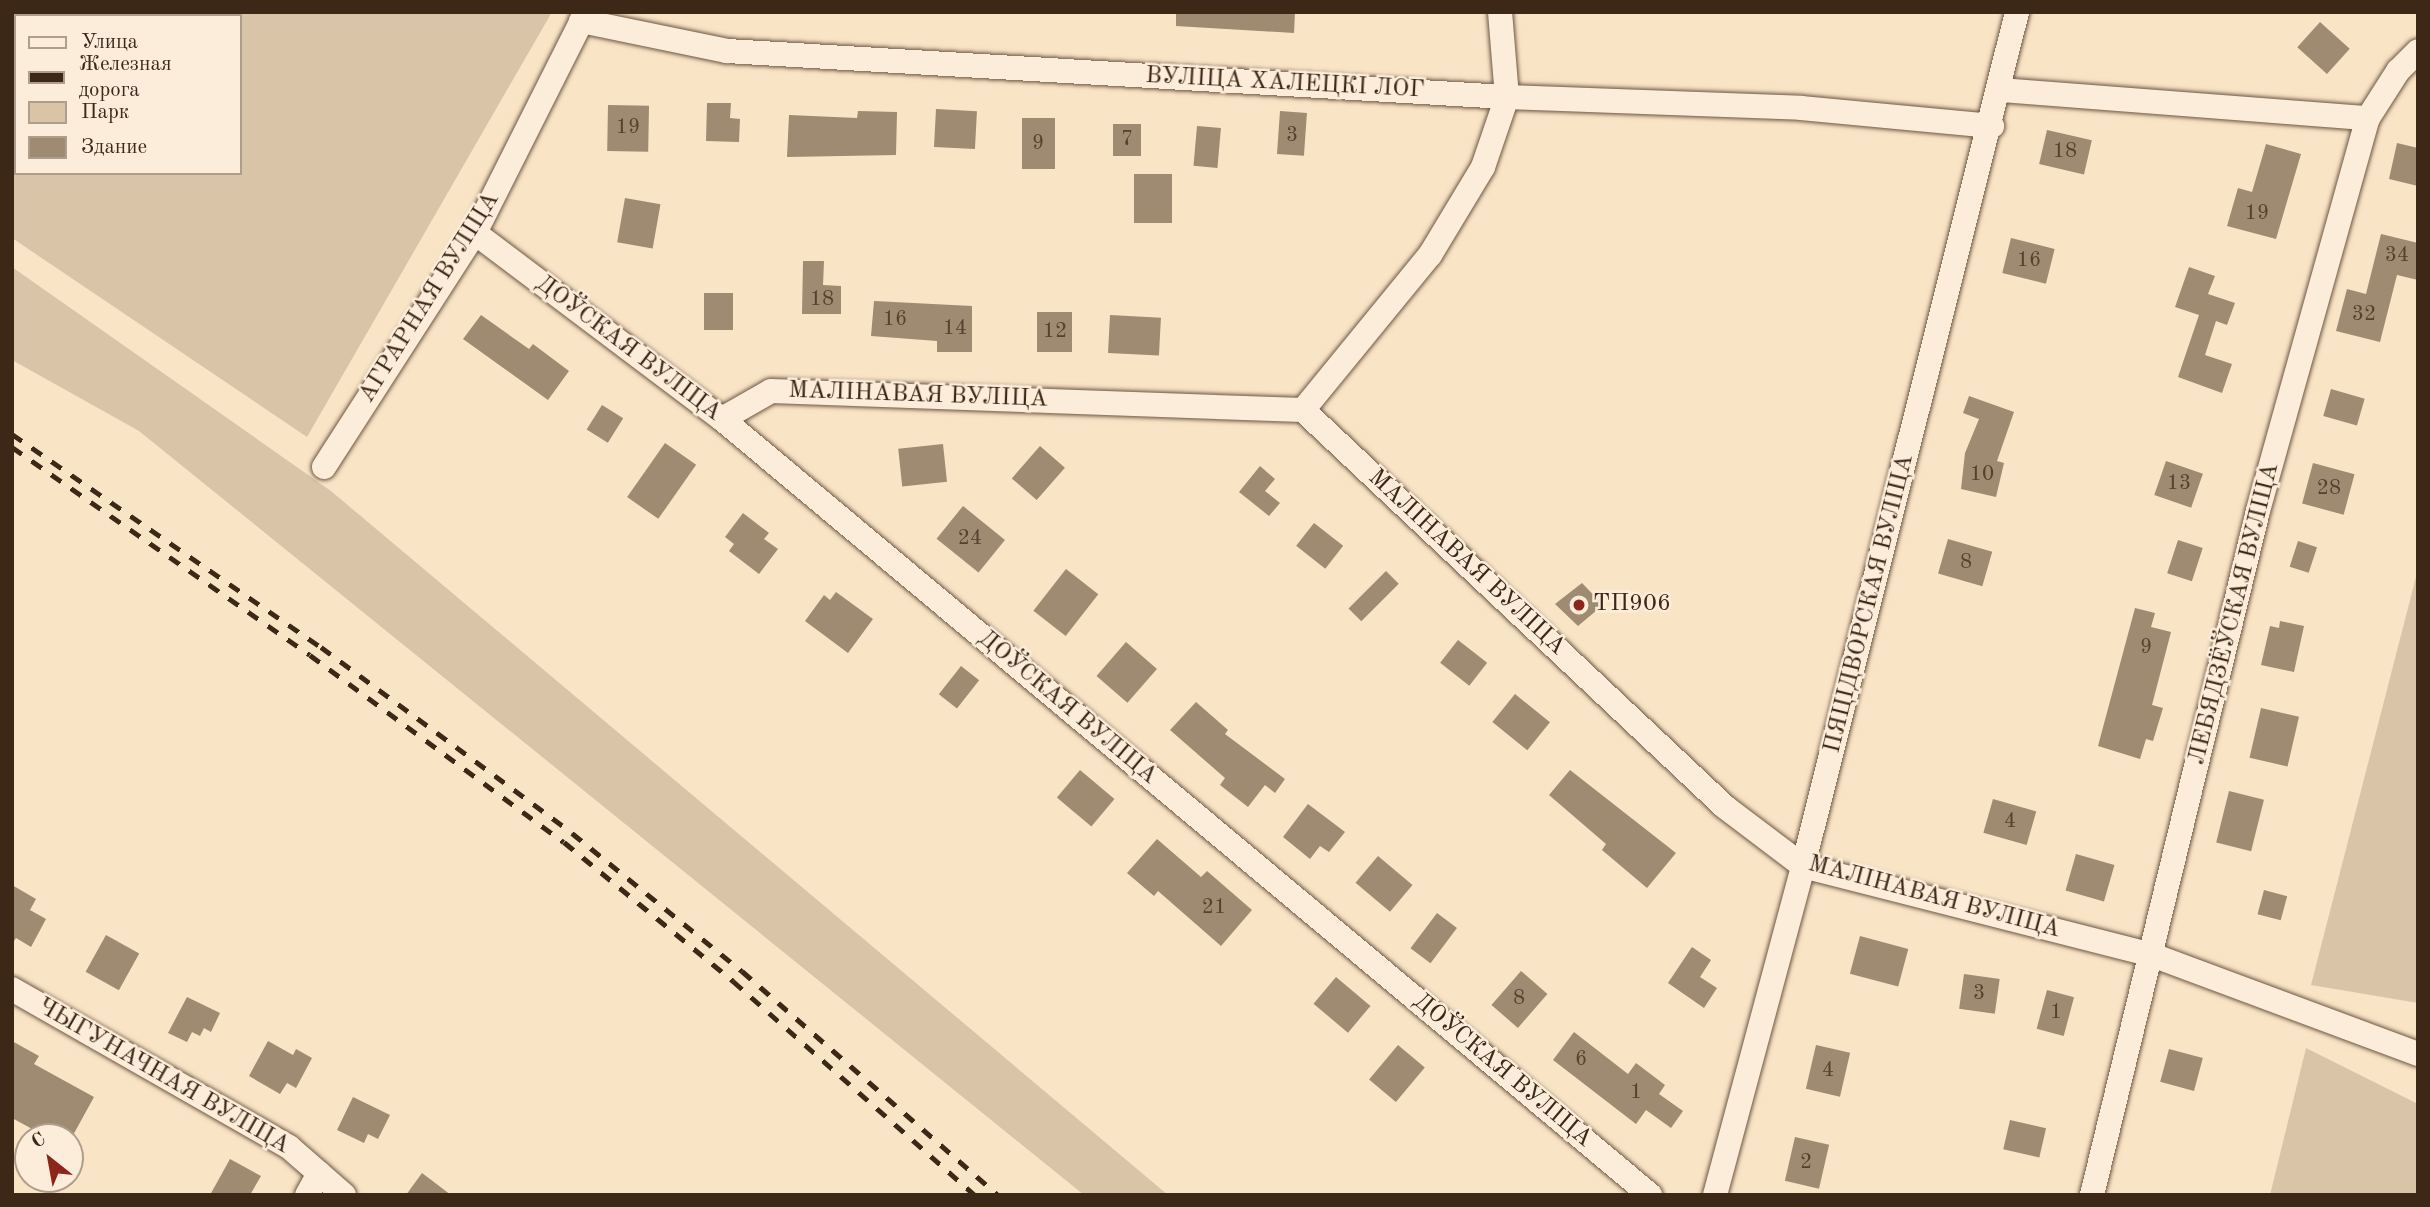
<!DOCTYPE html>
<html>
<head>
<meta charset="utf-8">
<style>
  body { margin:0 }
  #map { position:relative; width:2430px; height:1207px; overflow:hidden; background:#fae4c6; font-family:"Old Standard TT",serif }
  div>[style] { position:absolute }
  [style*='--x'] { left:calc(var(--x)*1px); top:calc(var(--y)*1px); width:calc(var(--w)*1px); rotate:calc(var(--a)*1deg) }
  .green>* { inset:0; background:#dac4a8 }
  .building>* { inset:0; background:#9f8a72; transform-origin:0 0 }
  .roads { filter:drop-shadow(0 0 2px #6c5743) drop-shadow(0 0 2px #6c5743) }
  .minor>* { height:24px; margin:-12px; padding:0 12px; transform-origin:12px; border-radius:12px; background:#fcedda }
  .rail>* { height:5px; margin-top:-2.5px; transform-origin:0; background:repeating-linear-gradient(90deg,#3d2817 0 12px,transparent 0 24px) }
  .dots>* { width:19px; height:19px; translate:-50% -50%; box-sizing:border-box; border:4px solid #fcedda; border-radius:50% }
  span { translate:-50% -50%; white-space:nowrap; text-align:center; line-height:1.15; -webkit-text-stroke:5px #fcedda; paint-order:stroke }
  .number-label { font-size:21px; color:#56402e }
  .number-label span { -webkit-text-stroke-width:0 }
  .street-label { font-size:24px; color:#3d2817 }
  .poi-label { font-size:24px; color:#3d2817 }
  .left { translate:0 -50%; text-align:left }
  .frame { position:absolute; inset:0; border:14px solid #3d2817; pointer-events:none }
  .legend { position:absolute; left:14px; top:14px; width:228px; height:161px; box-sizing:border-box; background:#fcedda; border:2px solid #b09e8c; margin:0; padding:9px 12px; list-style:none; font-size:21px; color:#3d2817 }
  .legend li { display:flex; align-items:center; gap:14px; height:35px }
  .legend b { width:35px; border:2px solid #b09e8c }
  .north { position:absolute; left:14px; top:1123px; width:70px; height:70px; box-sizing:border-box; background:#fcedda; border:2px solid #b09e8c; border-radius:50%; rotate:329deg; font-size:19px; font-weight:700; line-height:28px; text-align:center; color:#3d2817 }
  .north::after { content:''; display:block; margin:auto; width:24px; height:32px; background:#8f2418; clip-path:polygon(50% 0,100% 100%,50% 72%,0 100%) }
</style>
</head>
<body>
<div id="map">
  <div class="green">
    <div style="clip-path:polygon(evenodd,12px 12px,552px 12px,307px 437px,12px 238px,12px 12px,16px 16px,240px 16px,240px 173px,16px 173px,16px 16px)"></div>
    <div style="clip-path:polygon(12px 267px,331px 491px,1168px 1195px,1084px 1195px,139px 431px,12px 360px)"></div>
    <div style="clip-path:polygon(2418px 569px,2418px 1003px,2311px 985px)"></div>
    <div style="clip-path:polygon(2306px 1048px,2418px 1104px,2418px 1195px,2270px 1195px)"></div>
  </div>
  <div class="building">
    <div style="clip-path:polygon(1176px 12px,1295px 12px,1294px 33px,1176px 26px)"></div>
    <div style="left:2320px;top:22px;width:40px;height:34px;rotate:42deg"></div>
    <div style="clip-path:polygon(707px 103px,731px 103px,730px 118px,740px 119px,739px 142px,706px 141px)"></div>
    <div style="left:608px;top:105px;width:41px;height:46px;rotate:1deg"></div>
    <div style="left:936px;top:109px;width:41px;height:38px;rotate:3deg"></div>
    <div style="clip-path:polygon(858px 111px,897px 112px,896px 155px,787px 157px,789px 115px,857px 118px)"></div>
    <div style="left:1280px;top:111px;width:27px;height:43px;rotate:4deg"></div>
    <div style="left:1022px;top:118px;width:33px;height:51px"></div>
    <div style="left:1113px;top:124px;width:28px;height:32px"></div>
    <div style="left:1197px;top:126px;width:24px;height:40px;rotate:5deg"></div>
    <div style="left:2047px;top:130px;width:46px;height:35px;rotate:13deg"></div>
    <div style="clip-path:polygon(2397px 143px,2418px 148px,2418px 186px,2389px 179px)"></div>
    <div style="clip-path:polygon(2266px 144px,2301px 154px,2276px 239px,2227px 226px,2238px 188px,2252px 192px)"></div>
    <div style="left:1172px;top:174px;width:49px;height:38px;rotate:90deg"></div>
    <div style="left:625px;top:198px;width:36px;height:45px;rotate:10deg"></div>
    <div style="clip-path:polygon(2381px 234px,2418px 243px,2418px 280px,2397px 275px,2380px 342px,2336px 331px,2347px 289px,2366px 294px)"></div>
    <div style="left:2011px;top:238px;width:45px;height:36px;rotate:14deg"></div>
    <div style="clip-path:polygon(803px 261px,824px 261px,823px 285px,841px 286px,841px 314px,802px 314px)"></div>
    <div style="clip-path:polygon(2189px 267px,2215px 276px,2208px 294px,2235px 303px,2227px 325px,2216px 321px,2205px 355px,2232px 364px,2222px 393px,2178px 377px,2199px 315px,2175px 307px)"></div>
    <div style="left:704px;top:293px;width:29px;height:37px"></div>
    <div style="clip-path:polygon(874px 301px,972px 306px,972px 352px,937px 352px,937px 341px,871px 336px)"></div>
    <div style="left:1037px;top:312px;width:35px;height:40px"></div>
    <div style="clip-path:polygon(481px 315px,529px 349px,533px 344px,569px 371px,548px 400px,463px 339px)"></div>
    <div style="left:1110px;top:315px;width:51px;height:38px;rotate:3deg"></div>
    <div style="left:2331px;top:389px;width:35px;height:28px;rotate:16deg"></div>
    <div style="clip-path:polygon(1969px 396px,2014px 412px,1997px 461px,2004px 463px,1996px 497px,1961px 489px,1965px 453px,1979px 419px,1963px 413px)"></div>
    <div style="left:602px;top:405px;width:25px;height:29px;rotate:32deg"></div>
    <div style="left:665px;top:443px;width:38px;height:66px;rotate:35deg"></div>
    <div style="left:943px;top:444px;width:38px;height:45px;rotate:84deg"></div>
    <div style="left:1040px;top:446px;width:33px;height:43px;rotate:41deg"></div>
    <div style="left:2166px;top:461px;width:39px;height:36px;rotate:19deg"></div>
    <div style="left:2313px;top:463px;width:43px;height:42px;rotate:15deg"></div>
    <div style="clip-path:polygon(1260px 466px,1275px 479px,1265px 491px,1280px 503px,1269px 516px,1239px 492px)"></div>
    <div style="left:963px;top:506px;width:54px;height:42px;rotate:39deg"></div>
    <div style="clip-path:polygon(743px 513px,769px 533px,764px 539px,778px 549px,759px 574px,729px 551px,734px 544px,725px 537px)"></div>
    <div style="left:1314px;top:523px;width:37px;height:29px;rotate:38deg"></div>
    <div style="left:1948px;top:539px;width:46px;height:36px;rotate:16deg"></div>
    <div style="left:2178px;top:540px;width:26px;height:35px;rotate:18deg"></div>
    <div style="left:2298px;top:541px;width:20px;height:27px;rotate:18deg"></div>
    <div style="left:1066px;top:569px;width:41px;height:53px;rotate:38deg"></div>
    <div style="left:1386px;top:571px;width:18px;height:53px;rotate:45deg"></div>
    <div style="clip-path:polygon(1582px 583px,1603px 605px,1578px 626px,1555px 604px)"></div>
    <div style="clip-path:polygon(836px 592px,873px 619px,848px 653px,805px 621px,824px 595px,830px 600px)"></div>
    <div style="clip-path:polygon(2135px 608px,2155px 613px,2151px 627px,2171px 632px,2152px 705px,2163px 708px,2153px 741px,2146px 739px,2140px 759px,2098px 746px)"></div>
    <div style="clip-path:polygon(2280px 621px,2304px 626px,2294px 672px,2261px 665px,2270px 626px,2279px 628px)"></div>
    <div style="left:1458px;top:640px;width:37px;height:29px;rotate:38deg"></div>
    <div style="left:1126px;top:642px;width:41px;height:45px;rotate:41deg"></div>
    <div style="left:961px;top:666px;width:23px;height:36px;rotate:38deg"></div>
    <div style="left:1515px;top:694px;width:45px;height:36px;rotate:39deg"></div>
    <div style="clip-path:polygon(1196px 702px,1228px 730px,1225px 734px,1285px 779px,1275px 793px,1265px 785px,1248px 807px,1220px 785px,1225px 778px,1170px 730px)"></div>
    <div style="left:2261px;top:708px;width:39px;height:51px;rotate:13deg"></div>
    <div style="left:1080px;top:770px;width:45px;height:36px;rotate:40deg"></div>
    <div style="clip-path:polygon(1570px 770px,1676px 853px,1647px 888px,1602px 850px,1606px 844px,1549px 795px)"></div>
    <div style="left:2229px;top:791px;width:36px;height:53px;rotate:14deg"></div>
    <div style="left:1993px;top:799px;width:45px;height:35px;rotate:16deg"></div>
    <div style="clip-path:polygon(1308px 804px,1345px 832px,1329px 852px,1320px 846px,1310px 859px,1283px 837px)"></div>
    <div style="clip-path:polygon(1157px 839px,1201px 877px,1207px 871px,1252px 910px,1221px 946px,1158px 891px,1154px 896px,1127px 873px)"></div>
    <div style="left:2076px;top:854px;width:40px;height:38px;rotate:16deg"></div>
    <div style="left:1378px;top:856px;width:45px;height:35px;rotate:40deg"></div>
    <div style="clip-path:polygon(12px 885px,36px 899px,30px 910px,46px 919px,31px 947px,16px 938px,12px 944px)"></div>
    <div style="left:2264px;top:890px;width:24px;height:25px;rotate:15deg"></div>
    <div style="left:1437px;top:913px;width:25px;height:44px;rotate:37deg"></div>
    <div style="left:106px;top:935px;width:38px;height:42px;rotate:29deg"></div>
    <div style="left:1860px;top:936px;width:50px;height:39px;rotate:15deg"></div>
    <div style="clip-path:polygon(1692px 947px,1711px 960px,1700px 977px,1717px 988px,1704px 1008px,1668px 983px)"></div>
    <div style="left:1521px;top:971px;width:35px;height:45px;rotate:41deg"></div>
    <div style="left:1964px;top:974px;width:36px;height:35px;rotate:8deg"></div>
    <div style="left:1336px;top:977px;width:45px;height:35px;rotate:40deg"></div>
    <div style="left:2047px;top:990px;width:28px;height:40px;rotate:15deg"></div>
    <div style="clip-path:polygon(187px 997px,220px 1013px,211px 1032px,204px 1028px,200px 1036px,192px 1032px,187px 1042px,168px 1033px)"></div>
    <div style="clip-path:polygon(1574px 1032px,1628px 1074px,1636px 1063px,1665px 1085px,1659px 1094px,1683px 1111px,1671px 1128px,1646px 1110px,1636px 1124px,1553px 1060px)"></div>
    <div style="clip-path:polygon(12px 1041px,39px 1056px,34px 1064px,94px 1097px,72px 1137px,47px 1137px,12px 1118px)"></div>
    <div style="clip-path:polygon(268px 1041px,293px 1055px,296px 1049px,312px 1058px,296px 1088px,287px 1083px,280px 1094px,249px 1076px)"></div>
    <div style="left:1398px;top:1045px;width:35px;height:45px;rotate:40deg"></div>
    <div style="left:1816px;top:1045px;width:35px;height:45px;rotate:13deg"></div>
    <div style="left:2169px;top:1049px;width:35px;height:34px;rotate:15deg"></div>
    <div style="clip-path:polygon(353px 1097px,390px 1115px,378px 1139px,368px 1134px,364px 1143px,337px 1130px)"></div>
    <div style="left:2010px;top:1120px;width:37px;height:30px;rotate:13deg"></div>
    <div style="left:1795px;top:1137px;width:35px;height:45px;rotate:13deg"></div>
    <div style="clip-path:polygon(230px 1159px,261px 1176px,250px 1195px,210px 1195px)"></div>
    <div style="clip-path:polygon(422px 1173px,451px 1195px,406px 1195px)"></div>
  </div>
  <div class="roads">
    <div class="minor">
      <div style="--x:581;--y:21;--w:149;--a:11.6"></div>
      <div style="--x:727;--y:51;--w:781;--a:3.38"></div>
      <div style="--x:1507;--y:97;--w:294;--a:2.1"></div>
      <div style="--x:1801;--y:108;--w:192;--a:5.4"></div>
      <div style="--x:2000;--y:90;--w:369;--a:4.4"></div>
      <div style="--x:475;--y:233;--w:309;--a:37"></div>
      <div style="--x:722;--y:419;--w:1210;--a:39.9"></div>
      <div style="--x:1303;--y:410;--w:200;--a:-50.7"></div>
      <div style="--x:1430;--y:255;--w:103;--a:-58.9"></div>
      <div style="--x:1483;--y:167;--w:74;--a:-71.1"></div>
      <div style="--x:1507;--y:97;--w:85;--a:-94.7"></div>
      <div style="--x:722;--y:419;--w:56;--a:-29.7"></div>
      <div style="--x:771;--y:391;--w:532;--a:2.05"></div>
      <div style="--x:1303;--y:410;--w:579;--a:43.25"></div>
      <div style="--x:1725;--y:807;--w:98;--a:37.1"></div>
      <div style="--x:1803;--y:866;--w:360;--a:14.3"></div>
      <div style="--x:2152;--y:955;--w:284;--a:20.4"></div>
      <div style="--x:324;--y:467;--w:278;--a:-57.2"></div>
      <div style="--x:475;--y:233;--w:247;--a:-63.3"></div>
      <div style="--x:12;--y:989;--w:319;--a:29.7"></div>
      <div style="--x:289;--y:1147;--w:73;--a:41.1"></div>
      <div style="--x:307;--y:1195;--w:25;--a:-61"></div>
      <div style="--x:1715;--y:1195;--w:341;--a:-75"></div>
      <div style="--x:1803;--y:866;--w:880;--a:-75.93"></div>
      <div style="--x:2092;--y:1195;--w:704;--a:-76.36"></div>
      <div style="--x:2258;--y:511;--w:408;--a:-74.4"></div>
      <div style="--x:2368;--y:118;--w:56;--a:-57.4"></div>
      <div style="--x:2398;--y:71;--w:28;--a:-45"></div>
    </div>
  </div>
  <div class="rail">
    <div style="--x:12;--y:434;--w:375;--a:34.6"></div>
    <div style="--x:321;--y:647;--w:312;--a:36.5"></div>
    <div style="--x:572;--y:833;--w:219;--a:39.1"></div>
    <div style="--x:742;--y:971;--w:340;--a:41.2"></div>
    <div style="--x:12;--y:447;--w:363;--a:34.9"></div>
    <div style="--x:310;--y:655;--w:315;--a:36.4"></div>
    <div style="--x:564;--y:842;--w:219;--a:39.4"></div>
    <div style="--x:733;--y:981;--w:323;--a:41.5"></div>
  </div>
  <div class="dots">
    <div style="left:1579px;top:605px;background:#8f2418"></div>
  </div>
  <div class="number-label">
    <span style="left:628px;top:128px">19</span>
    <span style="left:1292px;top:136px">3</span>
    <span style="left:1127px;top:140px">7</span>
    <span style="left:1038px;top:144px">9</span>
    <span style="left:2065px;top:152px">18</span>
    <span style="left:2257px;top:214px">19</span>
    <span style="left:2397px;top:256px">34</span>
    <span style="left:2029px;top:261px">16</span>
    <span style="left:822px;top:300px">18</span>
    <span style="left:2364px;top:315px">32</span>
    <span style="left:895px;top:320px">16</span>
    <span style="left:955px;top:329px">14</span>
    <span style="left:1055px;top:332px">12</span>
    <span style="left:1982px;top:475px">10</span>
    <span style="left:2179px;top:484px">13</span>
    <span style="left:2329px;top:489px">28</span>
    <span style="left:970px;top:539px">24</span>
    <span style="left:1966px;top:563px">8</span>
    <span style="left:2146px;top:648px">9</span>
    <span style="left:2010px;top:822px">4</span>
    <span style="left:1214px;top:908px">21</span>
    <span style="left:1979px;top:994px">3</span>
    <span style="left:1519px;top:999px">8</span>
    <span style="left:2056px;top:1013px">1</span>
    <span style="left:1581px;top:1060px">6</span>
    <span style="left:1828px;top:1071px">4</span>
    <span style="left:1636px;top:1093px">1</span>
    <span style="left:1806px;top:1163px">2</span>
  </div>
  <div class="street-label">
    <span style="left:1285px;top:84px;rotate:3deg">ВУЛІЦА ХАЛЕЦКІ ЛОГ</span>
    <span style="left:430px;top:298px;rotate:-58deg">АГРАРНАЯ ВУЛІЦА</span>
    <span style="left:628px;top:349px;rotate:37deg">ДОЎСКАЯ ВУЛІЦА</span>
    <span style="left:918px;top:396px;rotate:2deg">МАЛІНАВАЯ ВУЛІЦА</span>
    <span style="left:1466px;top:563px;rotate:43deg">МАЛІНАВАЯ ВУЛІЦА</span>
    <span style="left:1870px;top:604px;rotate:-76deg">ПЯЦІДВОРСКАЯ ВУЛІЦА</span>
    <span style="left:2235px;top:614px;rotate:-76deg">ЛЕБЯДЗЁЎСКАЯ ВУЛІЦА</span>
    <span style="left:1067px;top:708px;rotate:40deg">ДОЎСКАЯ ВУЛІЦА</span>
    <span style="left:1934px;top:898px;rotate:15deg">МАЛІНАВАЯ ВУЛІЦА</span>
    <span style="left:1502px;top:1071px;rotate:40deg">ДОЎСКАЯ ВУЛІЦА</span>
    <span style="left:163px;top:1077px;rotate:30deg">ЧЫГУНАЧНАЯ ВУЛІЦА</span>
  </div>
  <div class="poi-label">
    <span class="left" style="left:1593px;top:605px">ТП906</span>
  </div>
  <div class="frame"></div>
  <ul class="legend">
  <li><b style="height:9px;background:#fcedda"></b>Улица</li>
  <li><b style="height:9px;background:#3d2817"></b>Железная дорога</li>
  <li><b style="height:19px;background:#dac4a8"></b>Парк</li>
  <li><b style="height:19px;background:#9f8a72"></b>Здание</li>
  </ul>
  <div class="north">С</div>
</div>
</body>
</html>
